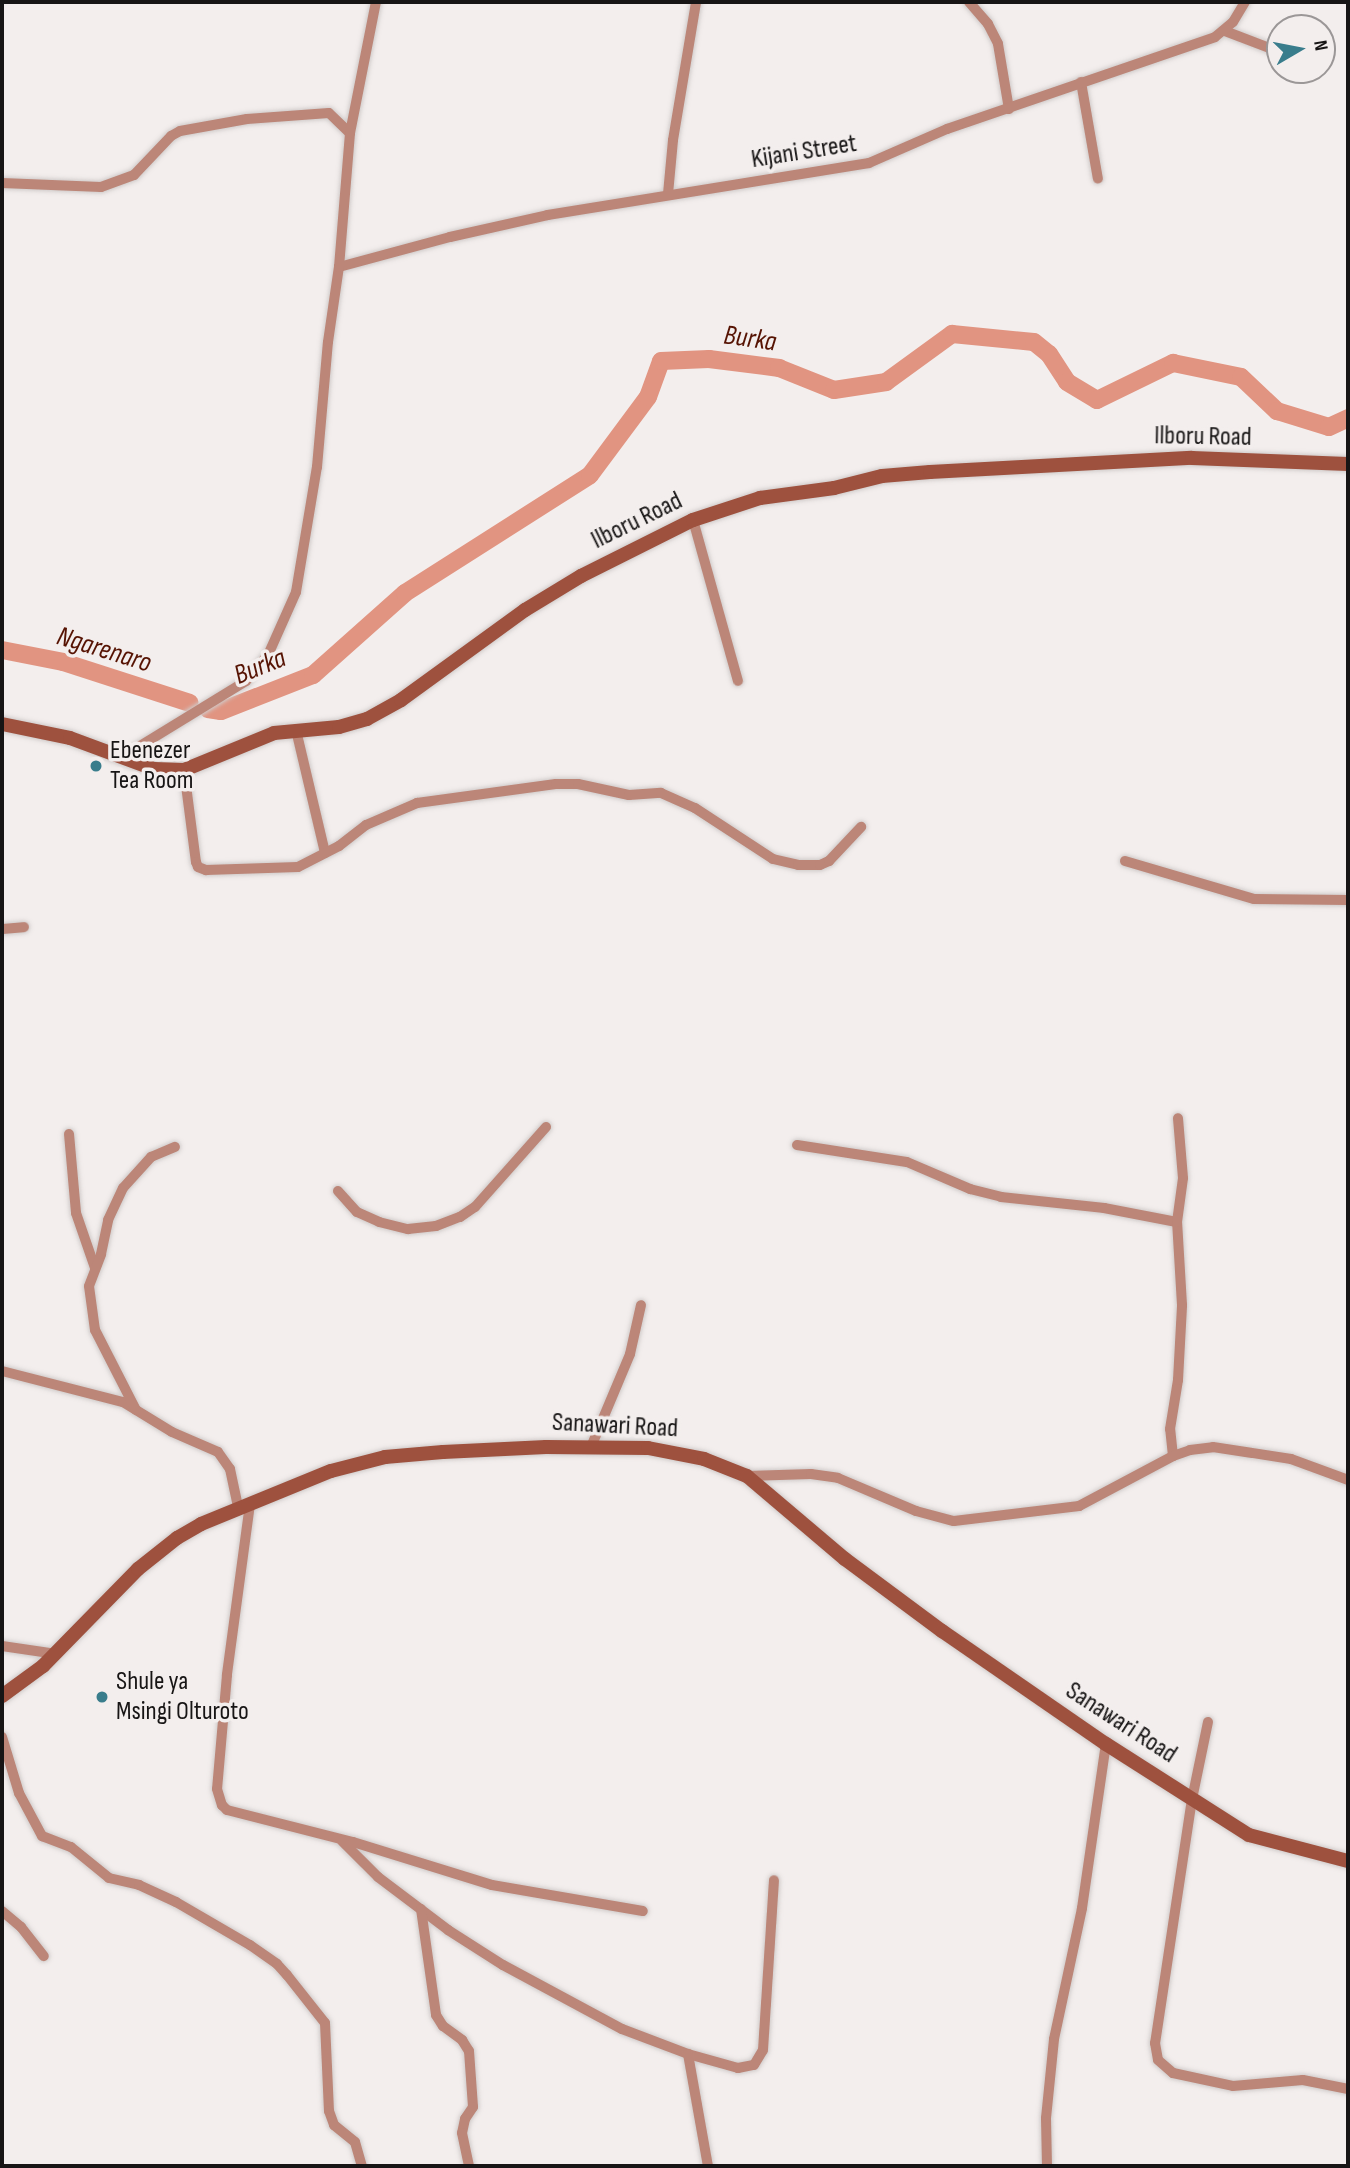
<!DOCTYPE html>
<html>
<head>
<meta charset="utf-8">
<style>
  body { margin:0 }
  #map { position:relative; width:1350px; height:2168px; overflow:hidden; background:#f3eeed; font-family:"Sofia Sans Condensed",sans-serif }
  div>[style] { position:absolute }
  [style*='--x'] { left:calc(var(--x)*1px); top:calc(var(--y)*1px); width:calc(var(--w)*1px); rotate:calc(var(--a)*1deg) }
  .river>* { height:18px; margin:-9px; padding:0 9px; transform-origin:9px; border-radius:9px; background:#e19481 }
  .roads { filter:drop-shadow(0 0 2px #d0cbca) drop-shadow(0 0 2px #d0cbca) }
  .street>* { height:10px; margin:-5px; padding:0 5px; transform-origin:5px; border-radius:5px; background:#bc8678 }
  .secondary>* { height:14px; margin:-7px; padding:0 7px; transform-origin:7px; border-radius:7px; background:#9e513e }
  .dots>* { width:19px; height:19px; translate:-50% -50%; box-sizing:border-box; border:4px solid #f3eeed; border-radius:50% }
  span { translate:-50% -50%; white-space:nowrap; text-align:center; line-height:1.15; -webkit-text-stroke:7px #f3eeed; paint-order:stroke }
  .street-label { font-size:26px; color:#171515 }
  .poi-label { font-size:26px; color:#171515 }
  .left { translate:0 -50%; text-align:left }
  .water-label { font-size:28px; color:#561303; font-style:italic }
  .frame { position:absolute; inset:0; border:4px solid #171515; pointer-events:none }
  .north { position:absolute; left:1266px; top:14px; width:70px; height:70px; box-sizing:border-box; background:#f3eeed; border:2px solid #9b9797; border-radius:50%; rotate:80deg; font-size:19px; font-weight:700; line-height:28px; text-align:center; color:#171515 }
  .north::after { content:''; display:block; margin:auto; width:24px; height:32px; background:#397d8c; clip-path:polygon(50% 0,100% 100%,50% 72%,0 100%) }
</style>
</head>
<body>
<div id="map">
  <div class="river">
    <div style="--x:2;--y:650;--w:62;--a:11.1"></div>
    <div style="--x:63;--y:662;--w:133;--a:17.9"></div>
    <div style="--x:208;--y:709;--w:13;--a:9"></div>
    <div style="--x:221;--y:711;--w:99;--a:-21.4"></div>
    <div style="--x:313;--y:675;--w:123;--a:-41.7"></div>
    <div style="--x:405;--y:593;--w:219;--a:-32.5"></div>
    <div style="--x:590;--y:475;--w:97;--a:-53.4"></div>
    <div style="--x:648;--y:397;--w:38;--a:-70"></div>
    <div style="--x:661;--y:361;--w:48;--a:-2.4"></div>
    <div style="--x:709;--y:359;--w:71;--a:7.3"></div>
    <div style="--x:779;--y:368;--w:59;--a:21.8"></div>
    <div style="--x:834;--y:390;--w:53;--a:-8.7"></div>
    <div style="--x:886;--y:382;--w:82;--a:-36"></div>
    <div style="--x:952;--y:334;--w:82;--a:5.6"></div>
    <div style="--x:1034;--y:342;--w:19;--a:39"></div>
    <div style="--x:1049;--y:354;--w:33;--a:57"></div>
    <div style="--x:1067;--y:382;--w:35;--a:31"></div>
    <div style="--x:1097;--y:400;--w:85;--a:-26"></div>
    <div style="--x:1173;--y:363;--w:69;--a:11.6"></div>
    <div style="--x:1241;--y:377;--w:50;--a:43.4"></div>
    <div style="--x:1277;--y:411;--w:54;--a:17.1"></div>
    <div style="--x:1329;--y:427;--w:21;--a:-25"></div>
  </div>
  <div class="roads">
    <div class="street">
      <div style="--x:969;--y:2;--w:29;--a:49"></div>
      <div style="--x:988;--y:24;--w:22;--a:63"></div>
      <div style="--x:998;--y:44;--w:66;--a:80.4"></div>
      <div style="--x:1225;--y:31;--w:59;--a:20.9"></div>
      <div style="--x:1081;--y:82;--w:98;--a:80.1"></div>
      <div style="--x:2;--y:183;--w:99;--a:2.3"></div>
      <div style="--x:101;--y:187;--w:35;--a:-20"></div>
      <div style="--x:134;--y:175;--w:54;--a:-46.5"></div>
      <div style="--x:171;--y:136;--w:10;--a:-29"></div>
      <div style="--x:180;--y:131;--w:68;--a:-10.2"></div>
      <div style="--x:247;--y:119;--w:82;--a:-4.2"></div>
      <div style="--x:329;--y:113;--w:29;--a:44"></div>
      <div style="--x:668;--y:194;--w:54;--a:-84.7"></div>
      <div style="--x:673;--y:140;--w:140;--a:-80.5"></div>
      <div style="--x:339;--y:267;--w:115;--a:-15.1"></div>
      <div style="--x:450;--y:237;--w:100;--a:-12.7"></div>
      <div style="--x:548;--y:215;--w:325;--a:-9.2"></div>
      <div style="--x:869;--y:163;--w:85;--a:-23.6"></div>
      <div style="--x:947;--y:129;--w:283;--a:-18.9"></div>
      <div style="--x:1215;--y:37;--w:23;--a:-40"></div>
      <div style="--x:1233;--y:22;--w:23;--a:-59"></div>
      <div style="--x:693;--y:520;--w:167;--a:74.4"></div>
      <div style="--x:296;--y:730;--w:126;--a:76.7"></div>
      <div style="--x:122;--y:757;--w:145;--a:-31.5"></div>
      <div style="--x:246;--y:681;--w:34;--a:-50"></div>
      <div style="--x:268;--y:655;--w:69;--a:-66"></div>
      <div style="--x:296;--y:592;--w:127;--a:-80.5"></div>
      <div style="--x:317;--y:467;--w:125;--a:-85"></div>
      <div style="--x:328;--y:342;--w:76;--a:-81.7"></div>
      <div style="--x:339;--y:267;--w:134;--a:-85.3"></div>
      <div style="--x:350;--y:133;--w:134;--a:-78.8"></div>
      <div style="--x:184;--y:770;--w:93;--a:82.6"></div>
      <div style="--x:196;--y:862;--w:5;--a:68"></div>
      <div style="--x:198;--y:867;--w:9;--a:21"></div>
      <div style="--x:206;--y:870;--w:92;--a:-1.9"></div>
      <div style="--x:298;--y:867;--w:46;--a:-27.1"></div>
      <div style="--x:339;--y:846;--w:34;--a:-38"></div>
      <div style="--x:366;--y:825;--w:56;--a:-23.3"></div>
      <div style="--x:417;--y:803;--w:140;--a:-7.8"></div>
      <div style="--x:556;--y:784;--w:22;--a:0"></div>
      <div style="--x:578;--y:784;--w:52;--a:12.2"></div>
      <div style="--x:629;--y:795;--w:32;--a:-4"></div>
      <div style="--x:661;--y:793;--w:37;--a:24"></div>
      <div style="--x:695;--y:808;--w:93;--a:33.2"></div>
      <div style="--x:773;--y:859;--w:26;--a:13"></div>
      <div style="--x:798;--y:865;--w:22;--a:0"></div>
      <div style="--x:820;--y:865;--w:10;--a:-24"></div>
      <div style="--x:829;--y:861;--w:47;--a:-46.7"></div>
      <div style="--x:1125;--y:861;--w:134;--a:16.4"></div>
      <div style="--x:1254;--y:899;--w:94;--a:0.6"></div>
      <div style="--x:2;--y:929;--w:22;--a:-5"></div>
      <div style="--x:69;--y:1134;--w:79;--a:84.9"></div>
      <div style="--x:76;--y:1213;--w:58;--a:70.9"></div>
      <div style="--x:797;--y:1145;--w:111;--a:8.8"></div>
      <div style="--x:907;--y:1162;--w:69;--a:23.2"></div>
      <div style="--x:970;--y:1189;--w:32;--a:14"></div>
      <div style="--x:1001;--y:1197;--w:104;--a:6.1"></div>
      <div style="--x:1104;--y:1208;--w:74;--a:10.9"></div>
      <div style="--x:338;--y:1191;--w:28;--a:48"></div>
      <div style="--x:357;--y:1212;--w:24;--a:24"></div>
      <div style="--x:379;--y:1222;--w:30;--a:14"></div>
      <div style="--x:408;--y:1229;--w:28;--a:-6"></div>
      <div style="--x:436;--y:1226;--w:26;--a:-21"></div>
      <div style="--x:460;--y:1217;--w:18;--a:-34"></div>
      <div style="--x:475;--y:1207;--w:107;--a:-48.4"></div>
      <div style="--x:2;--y:1371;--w:125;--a:14.4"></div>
      <div style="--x:123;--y:1402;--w:57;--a:31.5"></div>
      <div style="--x:172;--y:1432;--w:50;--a:23.5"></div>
      <div style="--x:218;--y:1452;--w:21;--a:55"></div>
      <div style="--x:230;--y:1469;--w:40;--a:78"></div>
      <div style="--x:136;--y:1410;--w:90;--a:-117.1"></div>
      <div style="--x:95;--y:1330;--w:44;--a:-97.8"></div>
      <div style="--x:89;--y:1286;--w:34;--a:-69"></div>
      <div style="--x:101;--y:1254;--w:35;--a:-78"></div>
      <div style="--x:108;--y:1220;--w:35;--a:-65"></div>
      <div style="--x:123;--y:1188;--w:42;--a:-47.9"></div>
      <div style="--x:151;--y:1157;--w:26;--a:-23"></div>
      <div style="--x:591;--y:1447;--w:101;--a:-67.2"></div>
      <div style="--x:630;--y:1354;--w:50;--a:-77.3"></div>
      <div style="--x:1173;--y:1456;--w:27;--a:-96"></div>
      <div style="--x:1170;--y:1429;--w:50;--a:-80.7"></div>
      <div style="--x:1178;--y:1380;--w:75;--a:-86.9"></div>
      <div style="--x:1182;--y:1305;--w:83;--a:-93.4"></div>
      <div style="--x:1177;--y:1222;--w:44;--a:-82.2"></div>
      <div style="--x:1183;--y:1178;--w:60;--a:-94.8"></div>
      <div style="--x:747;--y:1476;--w:64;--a:-1.8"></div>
      <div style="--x:811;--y:1474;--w:27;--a:8"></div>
      <div style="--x:838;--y:1478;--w:85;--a:22.9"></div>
      <div style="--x:916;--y:1511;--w:39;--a:15"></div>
      <div style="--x:954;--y:1521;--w:126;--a:-6.8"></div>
      <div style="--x:1079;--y:1506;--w:106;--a:-28"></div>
      <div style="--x:1173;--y:1456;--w:18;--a:-19"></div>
      <div style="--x:1190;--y:1450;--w:23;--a:-7"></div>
      <div style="--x:1213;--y:1447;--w:79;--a:8.7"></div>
      <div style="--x:1291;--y:1459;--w:61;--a:20.2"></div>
      <div style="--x:250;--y:1504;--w:173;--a:97.7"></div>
      <div style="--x:227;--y:1675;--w:114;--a:95"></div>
      <div style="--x:217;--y:1789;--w:17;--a:73"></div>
      <div style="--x:222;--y:1805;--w:7;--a:45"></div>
      <div style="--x:227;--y:1810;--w:130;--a:14.3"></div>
      <div style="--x:353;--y:1842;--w:145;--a:17.2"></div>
      <div style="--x:492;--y:1885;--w:153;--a:9.8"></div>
      <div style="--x:2;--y:1646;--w:55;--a:8.4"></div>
      <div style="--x:1208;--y:1722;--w:79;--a:101.7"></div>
      <div style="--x:1192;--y:1799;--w:247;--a:98.6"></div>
      <div style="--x:1155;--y:2043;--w:17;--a:80"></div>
      <div style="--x:1158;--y:2060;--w:20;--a:41"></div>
      <div style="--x:1173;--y:2073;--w:61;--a:12.2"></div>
      <div style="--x:1233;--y:2086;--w:70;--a:-4.9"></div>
      <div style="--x:1303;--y:2080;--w:46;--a:11.3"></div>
      <div style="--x:2;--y:1737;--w:59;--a:73.1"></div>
      <div style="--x:19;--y:1793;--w:49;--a:61.9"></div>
      <div style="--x:42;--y:1836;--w:31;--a:21"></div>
      <div style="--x:71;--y:1847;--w:49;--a:39.2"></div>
      <div style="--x:109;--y:1878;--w:31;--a:13"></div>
      <div style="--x:139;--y:1885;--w:41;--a:24.7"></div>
      <div style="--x:176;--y:1902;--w:86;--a:30.2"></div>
      <div style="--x:250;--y:1945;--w:33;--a:35"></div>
      <div style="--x:277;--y:1964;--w:15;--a:48"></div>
      <div style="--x:287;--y:1975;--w:61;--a:51.6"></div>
      <div style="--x:325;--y:2023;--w:88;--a:87.4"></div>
      <div style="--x:329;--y:2111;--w:15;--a:70"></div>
      <div style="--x:334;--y:2125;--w:27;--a:39"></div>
      <div style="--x:355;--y:2142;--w:25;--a:74"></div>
      <div style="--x:342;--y:1841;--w:51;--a:45"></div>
      <div style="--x:378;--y:1877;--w:88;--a:37.1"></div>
      <div style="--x:448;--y:1930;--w:65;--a:32.5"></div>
      <div style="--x:503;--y:1965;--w:135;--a:28.3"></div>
      <div style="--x:622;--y:2029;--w:71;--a:20.7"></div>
      <div style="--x:688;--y:2054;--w:52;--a:15.6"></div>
      <div style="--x:738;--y:2068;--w:16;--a:-11"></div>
      <div style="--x:754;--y:2065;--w:17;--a:-59"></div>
      <div style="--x:763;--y:2050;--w:170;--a:-86.3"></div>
      <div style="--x:421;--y:1909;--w:107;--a:81.9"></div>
      <div style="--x:436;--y:2015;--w:13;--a:58"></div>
      <div style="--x:443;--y:2026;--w:24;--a:36"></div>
      <div style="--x:462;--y:2040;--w:13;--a:58"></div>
      <div style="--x:469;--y:2051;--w:56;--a:85.9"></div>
      <div style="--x:473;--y:2107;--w:14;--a:124"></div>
      <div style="--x:465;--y:2119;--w:14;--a:102"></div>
      <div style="--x:462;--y:2133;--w:34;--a:78"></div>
      <div style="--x:2;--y:1911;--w:25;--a:40"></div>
      <div style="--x:21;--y:1927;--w:37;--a:52"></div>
      <div style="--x:688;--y:2054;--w:114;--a:79.9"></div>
      <div style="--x:1047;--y:2166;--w:48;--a:-91.2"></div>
      <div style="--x:1046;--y:2118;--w:79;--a:-84.2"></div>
      <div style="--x:1054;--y:2039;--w:134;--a:-77.9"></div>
      <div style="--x:1082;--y:1908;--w:166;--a:-81.7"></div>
    </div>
    <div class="secondary">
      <div style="--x:2;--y:724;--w:69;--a:11.6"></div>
      <div style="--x:70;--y:738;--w:90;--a:20.3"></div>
      <div style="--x:154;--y:769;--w:30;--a:2"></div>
      <div style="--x:184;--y:770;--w:97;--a:-22.3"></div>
      <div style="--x:274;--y:733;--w:65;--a:-5.3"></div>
      <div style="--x:339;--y:727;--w:29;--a:-16"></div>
      <div style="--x:367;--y:719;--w:39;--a:-29"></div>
      <div style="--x:401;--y:700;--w:153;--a:-36"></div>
      <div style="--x:525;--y:610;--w:66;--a:-31.3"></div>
      <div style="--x:581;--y:576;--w:125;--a:-26.6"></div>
      <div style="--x:693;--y:520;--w:71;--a:-18.2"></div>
      <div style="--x:760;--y:498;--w:75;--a:-7.7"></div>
      <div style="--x:834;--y:488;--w:49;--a:-14"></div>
      <div style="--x:882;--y:476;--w:48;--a:-4.8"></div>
      <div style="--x:930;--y:472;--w:262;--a:-3.1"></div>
      <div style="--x:1192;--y:458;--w:156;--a:2.2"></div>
      <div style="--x:2;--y:1696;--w:51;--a:-36.2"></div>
      <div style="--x:43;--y:1666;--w:136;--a:-45.6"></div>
      <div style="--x:138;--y:1569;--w:50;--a:-38.5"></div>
      <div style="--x:177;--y:1538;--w:28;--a:-30"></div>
      <div style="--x:201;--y:1524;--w:140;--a:-22.2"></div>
      <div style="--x:331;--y:1471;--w:56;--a:-14.5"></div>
      <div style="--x:385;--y:1457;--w:58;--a:-4.9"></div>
      <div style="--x:443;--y:1452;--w:103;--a:-2.8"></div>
      <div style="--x:546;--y:1447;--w:102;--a:0.6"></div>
      <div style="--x:648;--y:1448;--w:57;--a:11.1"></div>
      <div style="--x:704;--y:1459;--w:46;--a:21.6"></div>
      <div style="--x:747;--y:1476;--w:128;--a:40.3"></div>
      <div style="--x:845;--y:1559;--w:121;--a:36.6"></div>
      <div style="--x:942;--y:1631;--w:199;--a:34.6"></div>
      <div style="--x:1106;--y:1744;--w:169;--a:32.5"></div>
      <div style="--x:1249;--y:1835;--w:102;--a:14.7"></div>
    </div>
  </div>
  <div class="dots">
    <div style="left:96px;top:766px;background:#397d8c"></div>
    <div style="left:102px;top:1697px;background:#397d8c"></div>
  </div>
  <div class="street-label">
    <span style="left:804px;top:152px;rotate:-9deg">Kijani Street</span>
    <span style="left:1203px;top:437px;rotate:1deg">Ilboru Road</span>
    <span style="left:637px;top:521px;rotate:-26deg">Ilboru Road</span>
    <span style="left:615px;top:1426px;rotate:3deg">Sanawari Road</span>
    <span style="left:1121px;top:1723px;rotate:33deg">Sanawari Road</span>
  </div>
  <div class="poi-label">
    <span class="left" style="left:110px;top:766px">Ebenezer<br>Tea Room</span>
    <span class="left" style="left:116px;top:1697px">Shule ya<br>Msingi Olturoto</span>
  </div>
  <div class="water-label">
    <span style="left:750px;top:339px;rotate:8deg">Burka</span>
    <span style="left:104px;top:650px;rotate:17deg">Ngarenaro</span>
    <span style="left:260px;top:667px;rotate:-22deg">Burka</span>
  </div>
  <div class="frame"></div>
  <div class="north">N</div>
</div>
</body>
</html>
